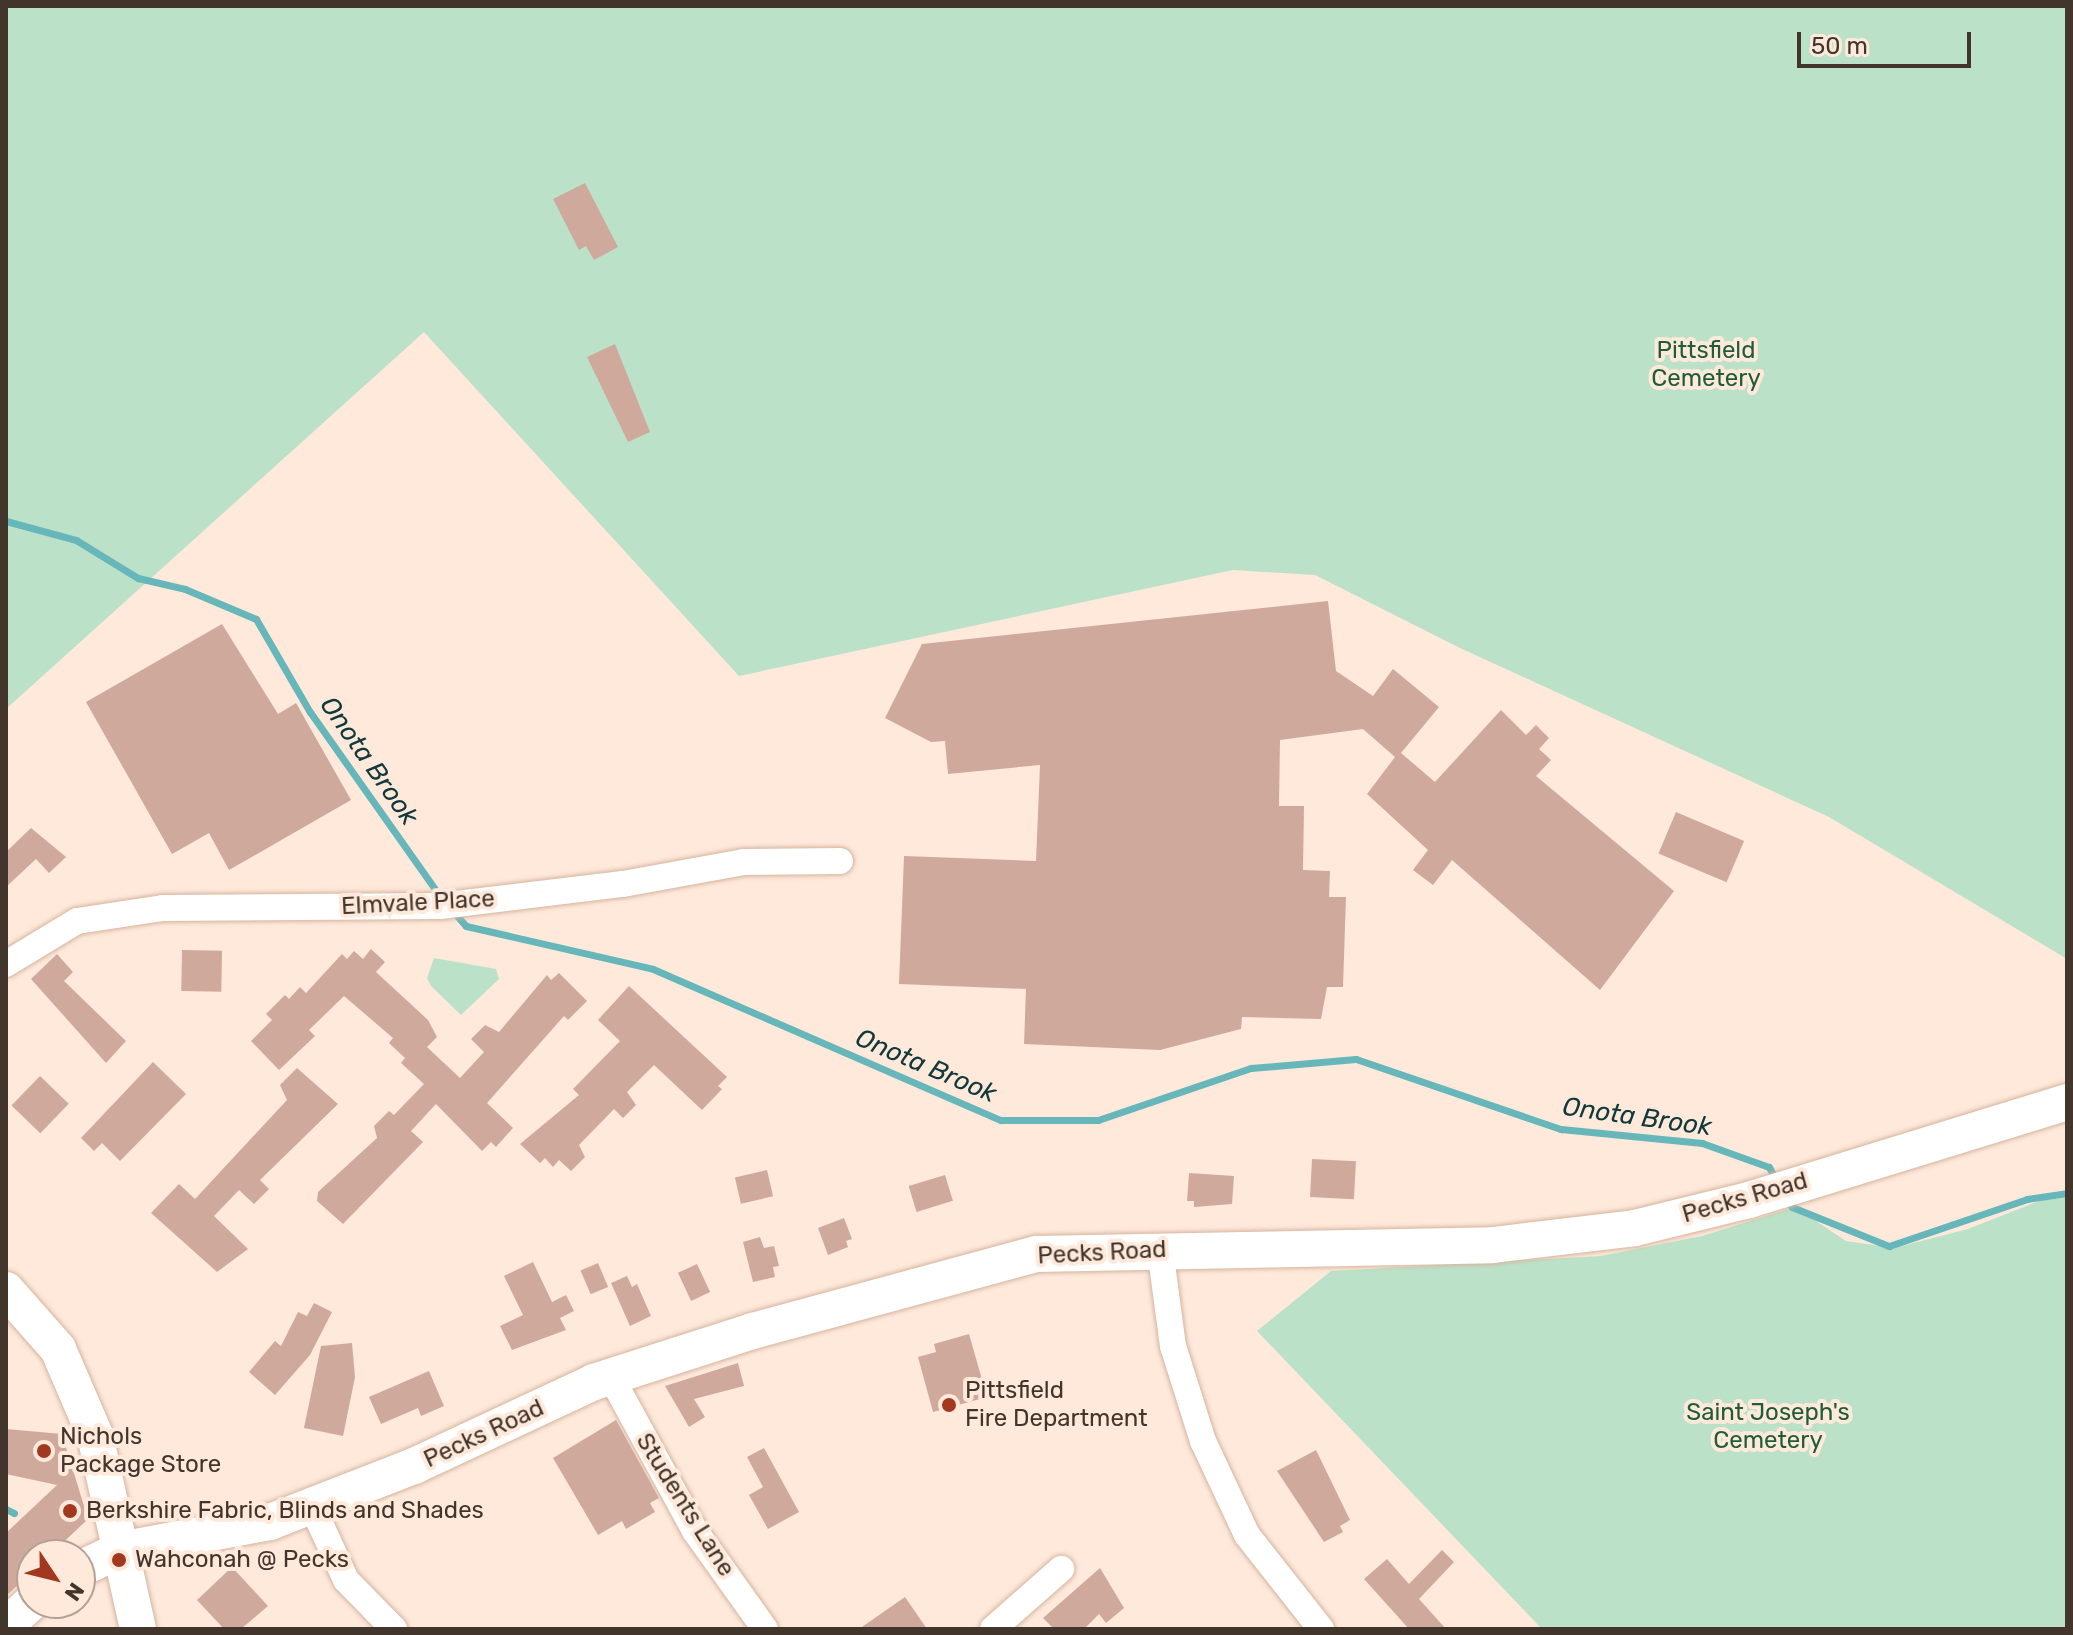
<!DOCTYPE html>
<html>
<head>
<meta charset="utf-8">
<style>
  body { margin:0 }
  #map { position:relative; width:2073px; height:1635px; overflow:hidden; background:#fee9db; font-family:Rubik,sans-serif }
  div>[style] { position:absolute }
  [style*='--x'] { left:calc(var(--x)*1px); top:calc(var(--y)*1px); width:calc(var(--w)*1px); rotate:calc(var(--a)*1deg) }
  .green>* { inset:0; background:#bbe2c8 }
  .stream>* { height:7px; margin:-3.5px; padding:0 3.5px; transform-origin:3.5px; border-radius:3.5px; background:#67b6ba }
  .building>* { inset:0; background:#d0a99d; transform-origin:0 0 }
  .roads { filter:drop-shadow(0 0 2px #d5b49d) drop-shadow(0 0 2px #d5b49d) }
  .street>* { height:26px; margin:-13px; padding:0 13px; transform-origin:13px; border-radius:13px; background:#fff }
  .secondary>* { height:36px; margin:-18px; padding:0 18px; transform-origin:18px; border-radius:18px; background:#fff }
  .dots>* { width:22px; height:22px; translate:-50% -50%; box-sizing:border-box; border:4px solid #fee9db; border-radius:50% }
  span { translate:-50% -50%; white-space:nowrap; text-align:center; line-height:1.15; -webkit-text-stroke:8px #fee9db; paint-order:stroke }
  .park-label { font-size:24px; color:#1f5d3a }
  .street-label { font-size:24px; color:#42352c }
  .poi-label { font-size:24px; color:#42352c }
  .left { translate:0 -50%; text-align:left }
  .water-label { font-size:26px; color:#11383a; font-style:italic }
  .frame { position:absolute; inset:0; border:8px solid #42352c; pointer-events:none }
  .north { position:absolute; left:16px; top:1539px; width:80px; height:80px; box-sizing:border-box; background:#fee9db; border:2px solid #b3a195; border-radius:50%; rotate:125deg; font-size:22px; font-weight:700; line-height:32px; text-align:center; color:#42352c }
  .north::after { content:''; display:block; margin:auto; width:28px; height:36px; background:#a1381f; clip-path:polygon(50% 0,100% 100%,50% 72%,0 100%) }
  .scale { position:absolute; left:1797px; top:32px; width:174px; height:36px; box-sizing:border-box; border:4px solid #42352c; border-top:0; padding-left:10px; font-size:24px; line-height:28px; white-space:nowrap; color:#42352c; -webkit-text-stroke:6px #fee9db; paint-order:stroke }
</style>
</head>
<body>
<div id="map">
  <div class="green">
    <div style="clip-path:polygon(6px 6px,2067px 6px,2067px 959px,1829px 817px,1460px 648px,1315px 575px,1233px 570px,739px 676px,424px 332px,6px 709px)"></div>
    <div style="clip-path:polygon(434px 958px,496px 969px,499px 979px,461px 1015px,431px 986px,427px 978px)"></div>
    <div style="clip-path:polygon(2067px 1190px,2067px 1629px,1542px 1629px,1257px 1331px,1331px 1271px,1601px 1256px,1702px 1236px,1795px 1207px,1846px 1241px,1894px 1248px,1968px 1229px)"></div>
  </div>
  <div class="stream">
    <div style="--x:6;--y:521;--w:73;--a:15.2"></div>
    <div style="--x:76;--y:540;--w:73;--a:31.5"></div>
    <div style="--x:138;--y:578;--w:48;--a:13.2"></div>
    <div style="--x:185;--y:589;--w:77;--a:22.9"></div>
    <div style="--x:256;--y:619;--w:108;--a:59.9"></div>
    <div style="--x:310;--y:712;--w:228;--a:54.8"></div>
    <div style="--x:452;--y:910;--w:21;--a:49"></div>
    <div style="--x:466;--y:926;--w:192;--a:12.9"></div>
    <div style="--x:653;--y:969;--w:379;--a:23.5"></div>
    <div style="--x:1001;--y:1120;--w:97;--a:0"></div>
    <div style="--x:1098;--y:1120;--w:162;--a:-18.8"></div>
    <div style="--x:1251;--y:1068;--w:105;--a:-4.9"></div>
    <div style="--x:1356;--y:1059;--w:217;--a:18.9"></div>
    <div style="--x:1561;--y:1129;--w:142;--a:5.7"></div>
    <div style="--x:1702;--y:1143;--w:71;--a:19.7"></div>
    <div style="--x:1769;--y:1167;--w:15;--a:62"></div>
    <div style="--x:1788;--y:1201;--w:7;--a:56"></div>
    <div style="--x:1792;--y:1207;--w:105;--a:21.9"></div>
    <div style="--x:1889;--y:1246;--w:146;--a:-18.8"></div>
    <div style="--x:2027;--y:1199;--w:40;--a:-8.5"></div>
    <div style="--x:6;--y:1509;--w:9;--a:27"></div>
  </div>
  <div class="building">
    <div style="clip-path:polygon(585px 183px,618px 247px,594px 260px,586px 246px,579px 250px,553px 199px)"></div>
    <div style="clip-path:polygon(615px 344px,650px 432px,628px 442px,587px 357px)"></div>
    <div style="clip-path:polygon(1328px 601px,1336px 671px,1373px 696px,1393px 669px,1439px 707px,1401px 753px,1435px 782px,1501px 710px,1526px 735px,1536px 725px,1549px 738px,1539px 749px,1551px 760px,1536px 776px,1674px 891px,1600px 990px,1452px 860px,1433px 885px,1413px 870px,1428px 850px,1367px 794px,1395px 757px,1363px 729px,1280px 740px,1279px 806px,1304px 806px,1303px 870px,1330px 871px,1329px 897px,1346px 897px,1343px 987px,1327px 987px,1321px 1019px,1242px 1017px,1241px 1029px,1160px 1050px,1024px 1044px,1026px 989px,899px 984px,904px 856px,1036px 861px,1040px 765px,948px 774px,945px 741px,931px 742px,885px 718px,922px 644px)"></div>
    <div style="clip-path:polygon(222px 624px,278px 714px,296px 703px,351px 800px,229px 870px,209px 833px,172px 854px,86px 702px)"></div>
    <div style="left:1676px;top:812px;width:74px;height:45px;rotate:23deg"></div>
    <div style="clip-path:polygon(31px 828px,66px 857px,49px 873px,36px 859px,6px 887px,6px 852px)"></div>
    <div style="clip-path:polygon(371px 949px,385px 962px,376px 972px,428px 1020px,437px 1037px,427px 1047px,460px 1078px,484px 1052px,471px 1039px,485px 1025px,499px 1032px,547px 975px,551px 980px,559px 973px,587px 1001px,568px 1020px,564px 1016px,487px 1103px,513px 1128px,496px 1147px,491px 1142px,482px 1151px,436px 1104px,411px 1131px,423px 1142px,343px 1224px,317px 1201px,318px 1192px,377px 1138px,374px 1126px,389px 1111px,394px 1115px,424px 1084px,401px 1063px,405px 1058px,389px 1043px,393px 1038px,344px 996px,309px 1030px,315px 1036px,279px 1070px,251px 1041px,272px 1020px,266px 1014px,285px 995px,289px 999px,300px 987px,306px 993px,342px 954px,347px 959px,354px 951px,363px 959px)"></div>
    <div style="left:182px;top:950px;width:40px;height:41px;rotate:1deg"></div>
    <div style="clip-path:polygon(57px 954px,73px 972px,64px 981px,126px 1041px,106px 1063px,31px 979px)"></div>
    <div style="clip-path:polygon(629px 986px,727px 1077px,718px 1086px,722px 1089px,702px 1110px,654px 1065px,627px 1092px,636px 1105px,623px 1118px,614px 1109px,579px 1145px,585px 1157px,571px 1171px,559px 1160px,553px 1167px,545px 1158px,540px 1163px,520px 1144px,579px 1095px,573px 1089px,620px 1041px,598px 1020px)"></div>
    <div style="clip-path:polygon(153px 1062px,186px 1094px,120px 1161px,102px 1143px,94px 1151px,81px 1138px)"></div>
    <div style="clip-path:polygon(297px 1068px,338px 1104px,260px 1180px,269px 1189px,254px 1204px,239px 1190px,214px 1216px,248px 1249px,217px 1272px,151px 1213px,179px 1184px,195px 1199px,287px 1100px,280px 1085px)"></div>
    <div style="left:40px;top:1076px;width:40px;height:41px;rotate:44deg"></div>
    <div style="left:1312px;top:1159px;width:44px;height:38px;rotate:3deg"></div>
    <div style="left:767px;top:1170px;width:27px;height:33px;rotate:77deg"></div>
    <div style="clip-path:polygon(1189px 1173px,1234px 1176px,1232px 1204px,1194px 1207px,1194px 1201px,1187px 1201px)"></div>
    <div style="left:945px;top:1175px;width:27px;height:38px;rotate:73deg"></div>
    <div style="clip-path:polygon(844px 1218px,852px 1239px,846px 1241px,848px 1247px,828px 1255px,818px 1228px)"></div>
    <div style="clip-path:polygon(760px 1237px,764px 1248px,774px 1246px,779px 1266px,773px 1267px,775px 1277px,753px 1282px,743px 1242px)"></div>
    <div style="clip-path:polygon(533px 1262px,552px 1302px,566px 1295px,574px 1311px,560px 1318px,566px 1330px,512px 1350px,500px 1326px,523px 1315px,504px 1276px)"></div>
    <div style="left:598px;top:1263px;width:26px;height:19px;rotate:67deg"></div>
    <div style="left:697px;top:1264px;width:31px;height:21px;rotate:65deg"></div>
    <div style="clip-path:polygon(627px 1276px,632px 1287px,637px 1284px,651px 1316px,630px 1326px,611px 1283px)"></div>
    <div style="clip-path:polygon(314px 1303px,332px 1312px,310px 1355px,275px 1395px,249px 1372px,275px 1341px,281px 1346px,298px 1312px,307px 1316px)"></div>
    <div style="clip-path:polygon(969px 1334px,987px 1397px,933px 1412px,918px 1357px,936px 1352px,934px 1344px)"></div>
    <div style="clip-path:polygon(352px 1343px,355px 1377px,343px 1436px,304px 1428px,321px 1346px)"></div>
    <div style="clip-path:polygon(738px 1363px,744px 1386px,694px 1399px,705px 1417px,689px 1427px,665px 1386px)"></div>
    <div style="clip-path:polygon(429px 1371px,444px 1406px,421px 1416px,418px 1408px,381px 1424px,369px 1397px)"></div>
    <div style="clip-path:polygon(616px 1420px,659px 1498px,650px 1503px,655px 1512px,626px 1529px,622px 1521px,598px 1535px,553px 1458px)"></div>
    <div style="clip-path:polygon(6px 1429px,62px 1434px,88px 1519px,50px 1555px,32px 1555px,32px 1572px,6px 1596px,6px 1533px,57px 1485px,6px 1474px)"></div>
    <div style="clip-path:polygon(764px 1448px,799px 1512px,768px 1529px,749px 1495px,763px 1487px,747px 1457px)"></div>
    <div style="clip-path:polygon(1316px 1450px,1350px 1520px,1340px 1526px,1343px 1532px,1324px 1542px,1277px 1471px)"></div>
    <div style="clip-path:polygon(1442px 1550px,1454px 1562px,1419px 1599px,1446px 1629px,1409px 1629px,1364px 1579px,1387px 1559px,1409px 1584px)"></div>
    <div style="clip-path:polygon(232px 1567px,268px 1606px,241px 1629px,224px 1629px,197px 1600px)"></div>
    <div style="clip-path:polygon(1100px 1568px,1124px 1608px,1106px 1623px,1099px 1614px,1084px 1629px,1054px 1629px,1043px 1618px)"></div>
    <div style="clip-path:polygon(905px 1597px,927px 1629px,859px 1629px)"></div>
  </div>
  <div class="roads">
    <div class="street">
      <div style="--x:6;--y:964;--w:83;--a:-31.2"></div>
      <div style="--x:77;--y:921;--w:87;--a:-8.6"></div>
      <div style="--x:163;--y:908;--w:277;--a:-0.4"></div>
      <div style="--x:440;--y:906;--w:184;--a:-6.9"></div>
      <div style="--x:623;--y:884;--w:123;--a:-10.3"></div>
      <div style="--x:744;--y:862;--w:96;--a:-0.6"></div>
      <div style="--x:1160;--y:1249;--w:98;--a:82.4"></div>
      <div style="--x:1173;--y:1346;--w:100;--a:72.5"></div>
      <div style="--x:1203;--y:1441;--w:104;--a:64.9"></div>
      <div style="--x:1247;--y:1535;--w:120;--a:51.8"></div>
      <div style="--x:611;--y:1377;--w:175;--a:61.4"></div>
      <div style="--x:695;--y:1531;--w:120;--a:54.5"></div>
      <div style="--x:312;--y:1506;--w:81;--a:65.3"></div>
      <div style="--x:346;--y:1580;--w:69;--a:45.6"></div>
      <div style="--x:993;--y:1629;--w:91;--a:-41.4"></div>
    </div>
    <div class="secondary">
      <div style="--x:6;--y:1290;--w:79;--a:48.6"></div>
      <div style="--x:58;--y:1349;--w:94;--a:66.7"></div>
      <div style="--x:95;--y:1435;--w:199;--a:77.5"></div>
      <div style="--x:80;--y:1569;--w:44;--a:-25.4"></div>
      <div style="--x:120;--y:1550;--w:153;--a:-10.6"></div>
      <div style="--x:270;--y:1522;--w:155;--a:-21.3"></div>
      <div style="--x:414;--y:1466;--w:199;--a:-25"></div>
      <div style="--x:594;--y:1382;--w:167;--a:-17.8"></div>
      <div style="--x:753;--y:1331;--w:293;--a:-15.2"></div>
      <div style="--x:1036;--y:1254;--w:457;--a:-1.1"></div>
      <div style="--x:1493;--y:1245;--w:143;--a:-6.8"></div>
      <div style="--x:1635;--y:1228;--w:117;--a:-13.8"></div>
      <div style="--x:1749;--y:1200;--w:333;--a:-17.1"></div>
      <div style="--x:6;--y:1626;--w:35;--a:-43"></div>
    </div>
  </div>
  <div class="dots">
    <div style="left:949px;top:1405px;background:#a1381f"></div>
    <div style="left:44px;top:1451px;background:#a1381f"></div>
    <div style="left:70px;top:1511px;background:#a1381f"></div>
    <div style="left:119px;top:1560px;background:#a1381f"></div>
  </div>
  <div class="park-label">
    <span style="left:1706px;top:365px">Pittsfield<br>Cemetery</span>
    <span style="left:1768px;top:1427px">Saint Joseph's<br>Cemetery</span>
  </div>
  <div class="street-label">
    <span style="left:418px;top:903px;rotate:-3deg">Elmvale Place</span>
    <span style="left:1745px;top:1198px;rotate:-16deg">Pecks Road</span>
    <span style="left:1102px;top:1253px;rotate:-3deg">Pecks Road</span>
    <span style="left:484px;top:1434px;rotate:-25deg">Pecks Road</span>
    <span style="left:685px;top:1505px;rotate:58deg">Students Lane</span>
  </div>
  <div class="poi-label">
    <span class="left" style="left:965px;top:1405px">Pittsfield<br>Fire Department</span>
    <span class="left" style="left:60px;top:1451px">Nichols<br>Package Store</span>
    <span class="left" style="left:86px;top:1511px">Berkshire Fabric, Blinds and Shades</span>
    <span class="left" style="left:135px;top:1560px">Wahconah @ Pecks</span>
  </div>
  <div class="water-label">
    <span style="left:369px;top:761px;rotate:55deg">Onota Brook</span>
    <span style="left:926px;top:1066px;rotate:23deg">Onota Brook</span>
    <span style="left:1637px;top:1117px;rotate:8deg">Onota Brook</span>
  </div>
  <div class="frame"></div>
  <div class="north">N</div>
  <div class="scale">50 m</div>
</div>
</body>
</html>
